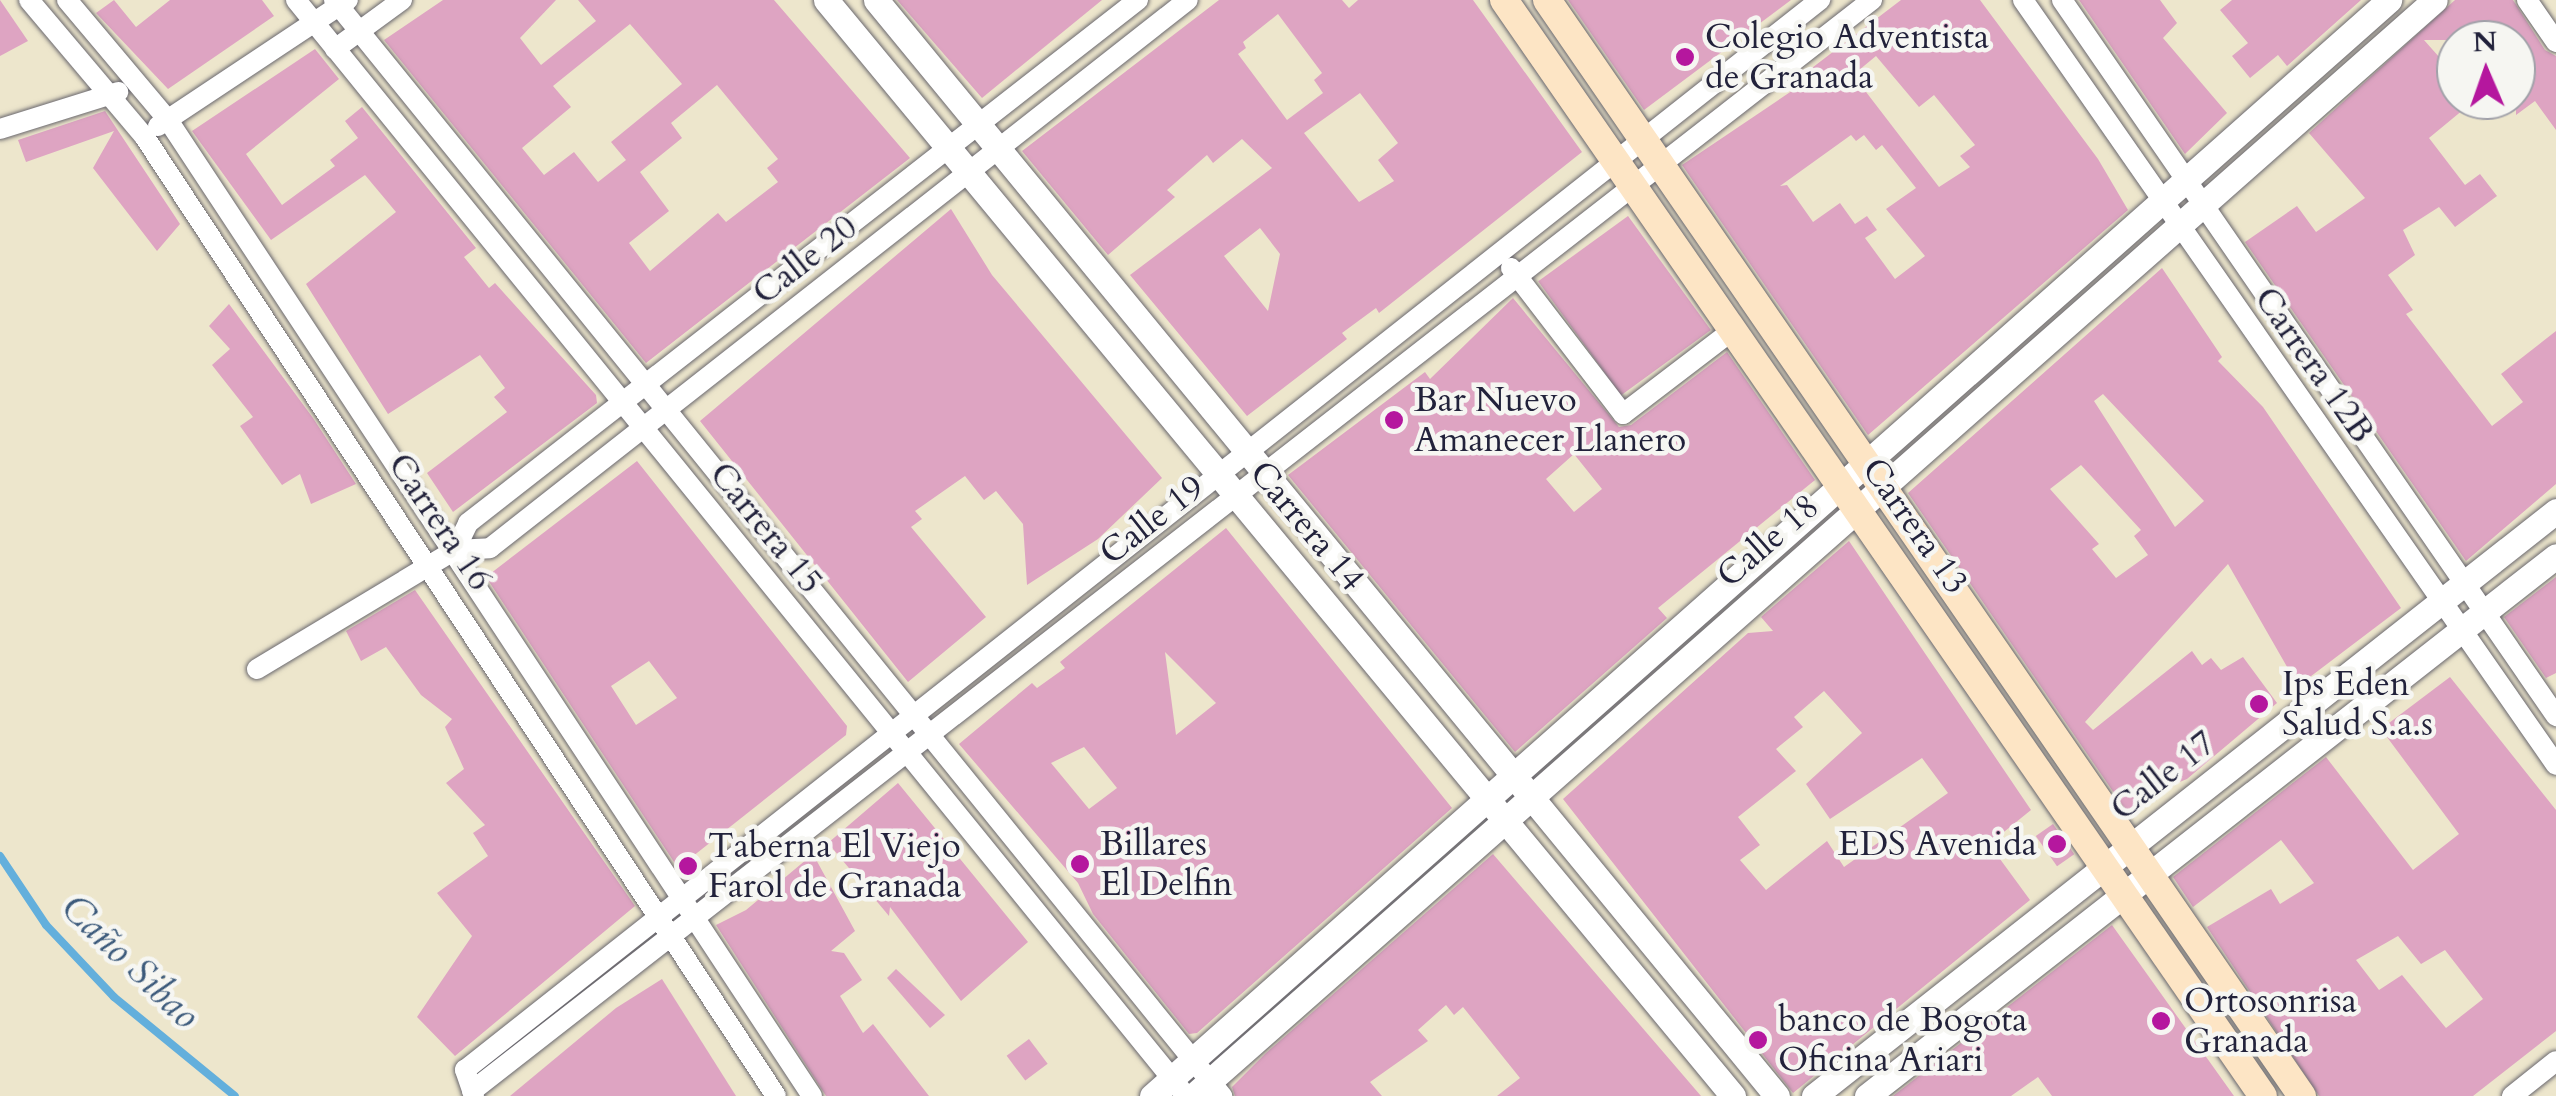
<!DOCTYPE html>
<html>
<head>
<meta charset="utf-8">
<style>
  body { margin:0 }
  #map { position:relative; width:2556px; height:1096px; overflow:hidden; background:#ede6cc; font-family:Cardo,serif }
  div>[style] { position:absolute }
  [style*='--x'] { left:calc(var(--x)*1px); top:calc(var(--y)*1px); width:calc(var(--w)*1px); rotate:calc(var(--a)*1deg) }
  .stream>* { height:8px; margin:-4px; padding:0 4px; transform-origin:4px; border-radius:4px; background:#63afdc }
  .building>* { inset:0; background:#dea4c2; transform-origin:0 0 }
  .roads { filter:drop-shadow(0 0 2px #69676e) drop-shadow(0 0 2px #69676e) }
  .minor>* { height:20px; margin:-10px; padding:0 10px; transform-origin:10px; border-radius:10px; background:#fff }
  .tertiary>* { height:25px; margin:-12.5px; padding:0 12.5px; transform-origin:12.5px; border-radius:12.5px; background:#fff }
  .secondary>* { height:28px; margin:-14px; padding:0 14px; transform-origin:14px; border-radius:14px; background:#fde5c5 }
  .dots>* { width:28px; height:28px; translate:-50% -50%; box-sizing:border-box; border:5px solid #f6f6f2; border-radius:50% }
  span { translate:-50% -50%; white-space:nowrap; text-align:center; line-height:1.15; -webkit-text-stroke:9px #f6f6f2; paint-order:stroke }
  .poi-label { font-size:35px; color:#22223b }
  .left { translate:0 -50%; text-align:left }
  .right { translate:-100% -50%; text-align:right }
  .street-label { font-size:35px; color:#22223b }
  .water-label { font-size:38px; color:#3c5a7b; font-style:italic }
  .north { position:absolute; left:2436px; top:20px; width:100px; height:100px; box-sizing:border-box; background:#f6f6f2; border:2px solid #a1a1a9; border-radius:50%; rotate:358deg; font-size:28px; font-weight:700; line-height:40px; text-align:center; color:#22223b }
  .north::after { content:''; display:block; margin:auto; width:35px; height:45px; background:#b5179e; clip-path:polygon(50% 0,100% 100%,50% 72%,0 100%) }
</style>
</head>
<body>
<div id="map">
  <div class="stream">
    <div style="--x:0;--y:856;--w:83;--a:56.3"></div>
    <div style="--x:46;--y:925;--w:99;--a:46.6"></div>
    <div style="--x:114;--y:997;--w:156;--a:39.3"></div>
  </div>
  <div class="building">
    <div style="clip-path:polygon(0 0,28px 41px,0 56px)"></div>
    <div style="clip-path:polygon(114px 0,136px 27px,170px 0,262px 0,274px 16px,168px 89px,96px 13px)"></div>
    <div style="clip-path:polygon(evenodd,443px 0,556px 0,520px 38px,541px 65px,596px 21px,578px 0,774px 0,910px 158px,646px 363px,384px 40px,443px 0,630px 24px,682px 84px,611px 142px,626px 160px,598px 182px,574px 152px,544px 175px,522px 148px,571px 107px,553px 86px,630px 24px,443px 0,717px 85px,778px 159px,767px 168px,778px 182px,726px 222px,718px 213px,650px 271px,629px 243px,669px 211px,640px 172px,682px 138px,671px 123px,717px 85px)"></div>
    <div style="clip-path:polygon(897px 0,1102px 0,982px 98px)"></div>
    <div style="clip-path:polygon(evenodd,1219px 0,1342px 0,1349px 8px,1358px 0,1473px 0,1582px 152px,1379px 313px,1376px 308px,1342px 333px,1347px 339px,1247px 416px,1130px 275px,1272px 168px,1242px 139px,1213px 163px,1207px 155px,1167px 190px,1175px 197px,1108px 255px,1022px 151px,1219px 0,1278px 14px,1322px 73px,1314px 80px,1323px 93px,1287px 120px,1238px 54px,1246px 48px,1243px 42px,1278px 14px,1219px 0,1360px 93px,1398px 143px,1378px 160px,1394px 181px,1359px 202px,1304px 133px,1360px 93px,1219px 0,1260px 228px,1280px 254px,1268px 311px,1224px 256px,1260px 228px)"></div>
    <div style="clip-path:polygon(1568px 0,1791px 0,1644px 110px)"></div>
    <div style="clip-path:polygon(evenodd,1901px 0,1980px 0,2098px 159px,2128px 210px,1868px 435px,1682px 165px,1808px 80px,1804px 74px,1901px 0,1876px 56px,1919px 107px,1934px 95px,1975px 145px,1960px 156px,1970px 167px,1939px 187px,1853px 75px,1876px 56px,1901px 0,1851px 135px,1856px 141px,1864px 135px,1876px 150px,1882px 145px,1916px 188px,1886px 209px,1925px 256px,1895px 279px,1865px 238px,1877px 230px,1867px 216px,1855px 224px,1840px 203px,1813px 222px,1787px 185px,1780px 186px,1851px 135px)"></div>
    <div style="clip-path:polygon(2079px 0,2160px 0,2177px 23px,2163px 38px,2227px 113px,2185px 154px)"></div>
    <div style="clip-path:polygon(2232px 0,2361px 0,2287px 66px,2278px 55px,2250px 78px,2232px 56px,2248px 43px,2220px 10px)"></div>
    <div style="clip-path:polygon(2455px 0,2513px 0,2545px 50px,2556px 56px,2556px 130px,2535px 101px,2516px 115px,2516px 76px,2525px 70px,2516px 40px,2504px 40px,2497px 30px,2486px 40px,2424px 40px,2456px 76px,2456px 100px,2475px 100px,2429px 138px,2465px 185px,2480px 174px,2497px 196px,2455px 227px,2439px 207px,2403px 230px,2415px 255px,2388px 275px,2413px 310px,2406px 314px,2492px 426px,2523px 402px,2501px 374px,2556px 331px,2556px 484px,2466px 561px,2245px 242px,2297px 206px,2316px 232px,2365px 198px,2309px 133px)"></div>
    <div style="clip-path:polygon(315px 49px,339px 79px,246px 154px,282px 205px,335px 166px,330px 160px,358px 138px,345px 121px,362px 107px,476px 248px,464px 257px,489px 288px,495px 283px,596px 395px,597px 403px,453px 512px,427px 473px,507px 412px,494px 397px,505px 388px,480px 355px,388px 414px,306px 284px,396px 212px,365px 175px,271px 240px,192px 131px)"></div>
    <div style="clip-path:polygon(105px 111px,180px 224px,157px 251px,93px 168px,114px 131px,26px 162px,18px 140px)"></div>
    <div style="clip-path:polygon(951px 209px,992px 275px,1162px 478px,1098px 539px,1027px 585px,1023px 524px,996px 491px,984px 500px,965px 476px,915px 511px,922px 519px,911px 527px,986px 617px,908px 682px,700px 421px)"></div>
    <div style="left:1628px;top:216px;width:141px;height:111px;rotate:54deg"></div>
    <div style="clip-path:polygon(evenodd,2162px 268px,2222px 357px,2218px 361px,2263px 407px,2401px 608px,2298px 686px,2228px 564px,2085px 722px,2093px 730px,2192px 651px,2202px 665px,2211px 658px,2221px 670px,2243px 657px,2277px 703px,2187px 779px,2145px 796px,2134px 811px,2125px 809px,1908px 493px,2162px 268px,2103px 394px,2204px 501px,2175px 527px,2094px 401px,2103px 394px,2162px 268px,2081px 465px,2141px 530px,2134px 536px,2148px 555px,2116px 578px,2092px 549px,2099px 544px,2050px 489px,2081px 465px)"></div>
    <div style="clip-path:polygon(evenodd,1513px 298px,1619px 427px,1631px 425px,1727px 352px,1815px 480px,1658px 608px,1667px 618px,1515px 752px,1288px 475px,1425px 372px,1430px 379px,1513px 298px,1574px 454px,1602px 489px,1574px 512px,1546px 479px,1574px 454px)"></div>
    <div style="clip-path:polygon(229px 304px,313px 418px,356px 484px,311px 504px,300px 474px,282px 485px,240px 426px,253px 417px,212px 365px,230px 349px,209px 326px)"></div>
    <div style="clip-path:polygon(evenodd,637px 461px,847px 726px,846px 735px,678px 868px,486px 577px,637px 461px,649px 661px,677px 698px,636px 725px,611px 686px,649px 661px)"></div>
    <div style="clip-path:polygon(evenodd,1226px 528px,1452px 808px,1197px 1033px,1189px 1034px,1093px 914px,1078px 883px,959px 744px,1032px 683px,1037px 688px,1065px 668px,1060px 662px,1226px 528px,1165px 652px,1216px 703px,1176px 735px,1165px 652px,1226px 528px,1084px 747px,1117px 788px,1089px 809px,1051px 763px,1084px 747px)"></div>
    <div style="clip-path:polygon(evenodd,1849px 541px,2031px 810px,1989px 844px,2030px 900px,1793px 1093px,1563px 799px,1748px 633px,1773px 631px,1761px 617px,1849px 541px,1824px 691px,1862px 733px,1806px 784px,1830px 819px,1922px 758px,1948px 793px,1844px 867px,1827px 841px,1766px 890px,1740px 860px,1760px 845px,1738px 817px,1796px 771px,1776px 749px,1803px 727px,1794px 717px,1824px 691px)"></div>
    <div style="clip-path:polygon(2556px 577px,2556px 673px,2546px 678px,2504px 617px)"></div>
    <div style="clip-path:polygon(415px 590px,635px 906px,455px 1056px,417px 1017px,472px 936px,437px 893px,488px 856px,473px 833px,485px 825px,446px 783px,464px 769px,445px 727px,452px 719px,421px 695px,386px 647px,361px 661px,346px 631px)"></div>
    <div style="clip-path:polygon(evenodd,2450px 677px,2556px 810px,2556px 1031px,2473px 1096px,2319px 1096px,2207px 927px,2271px 889px,2280px 904px,2314px 883px,2281px 840px,2193px 907px,2173px 877px,2326px 757px,2413px 870px,2459px 834px,2381px 729px,2450px 677px,2398px 936px,2421px 964px,2445px 950px,2483px 999px,2446px 1028px,2402px 975px,2379px 990px,2356px 960px,2398px 936px)"></div>
    <div style="clip-path:polygon(898px 783px,1028px 942px,961px 1001px,890px 907px,889px 916px,828px 843px)"></div>
    <div style="left:2053px;top:824px;width:37px;height:21px;rotate:55deg"></div>
    <div style="clip-path:polygon(813px 854px,855px 931px,831px 951px,844px 953px,862px 980px,840px 996px,863px 1033px,873px 1024px,929px 1096px,826px 1096px,716px 925px,746px 910px)"></div>
    <div style="clip-path:polygon(1493px 854px,1701px 1096px,1497px 1096px,1520px 1078px,1463px 1007px,1454px 1015px,1446px 1005px,1418px 1030px,1428px 1041px,1370px 1082px,1382px 1096px,1235px 1096px,1232px 1087px,1266px 1053px)"></div>
    <div style="clip-path:polygon(2112px 925px,2234px 1096px,2052px 1096px,2038px 1077px,2011px 1096px,1893px 1096px)"></div>
    <div style="clip-path:polygon(896px 969px,945px 1015px,930px 1028px,887px 978px)"></div>
    <div style="clip-path:polygon(662px 979px,736px 1096px,510px 1096px,616px 1008px)"></div>
    <div style="left:1029px;top:1039px;width:31px;height:28px;rotate:53deg"></div>
  </div>
  <div class="roads">
    <div class="minor">
      <div style="--x:29;--y:0;--w:178;--a:49.8"></div>
      <div style="--x:144;--y:136;--w:1149;--a:56.64"></div>
      <div style="--x:67;--y:0;--w:157;--a:49.9"></div>
      <div style="--x:168;--y:120;--w:1169;--a:56.58"></div>
      <div style="--x:296;--y:0;--w:1412;--a:50.92"></div>
      <div style="--x:334;--y:0;--w:1411;--a:50.98"></div>
      <div style="--x:2023;--y:0;--w:932;--a:55.13"></div>
      <div style="--x:2062;--y:0;--w:870;--a:55.4"></div>
      <div style="--x:2527;--y:0;--w:51;--a:55.4"></div>
      <div style="--x:335;--y:49;--w:83;--a:-36.2"></div>
      <div style="--x:158;--y:126;--w:228;--a:-33.6"></div>
      <div style="--x:0;--y:129;--w:124;--a:-17.4"></div>
      <div style="--x:1511;--y:268;--w:184;--a:52.5"></div>
      <div style="--x:1623;--y:414;--w:138;--a:-37.4"></div>
      <div style="--x:455;--y:550;--w:30;--a:-64"></div>
      <div style="--x:468;--y:523;--w:850;--a:-37.98"></div>
      <div style="--x:257;--y:669;--w:231;--a:-31"></div>
      <div style="--x:455;--y:550;--w:35;--a:-3"></div>
      <div style="--x:490;--y:548;--w:887;--a:-38.14"></div>
      <div style="--x:472;--y:1091;--w:1775;--a:-37.93"></div>
      <div style="--x:474;--y:1096;--w:28;--a:-109"></div>
      <div style="--x:465;--y:1070;--w:1727;--a:-38.3"></div>
      <div style="--x:2512;--y:1096;--w:56;--a:-38.5"></div>
    </div>
    <div class="tertiary">
      <div style="--x:826;--y:0;--w:1423;--a:50.39"></div>
      <div style="--x:876;--y:0;--w:1419;--a:50.58"></div>
      <div style="--x:1152;--y:1096;--w:1653;--a:-41.54"></div>
      <div style="--x:1193;--y:1096;--w:1656;--a:-41.43"></div>
      <div style="--x:1814;--y:1096;--w:945;--a:-38.25"></div>
      <div style="--x:1867;--y:1096;--w:875;--a:-38.09"></div>
    </div>
    <div class="secondary">
      <div style="--x:1504;--y:0;--w:1333;--a:55.3"></div>
      <div style="--x:1547;--y:0;--w:1331;--a:55.44"></div>
    </div>
  </div>
  <div class="dots">
    <div style="left:1685px;top:57px;background:#b5179e"></div>
    <div style="left:1394px;top:420px;background:#b5179e"></div>
    <div style="left:2259px;top:704px;background:#b5179e"></div>
    <div style="left:2057px;top:844px;background:#b5179e"></div>
    <div style="left:1080px;top:864px;background:#b5179e"></div>
    <div style="left:688px;top:866px;background:#b5179e"></div>
    <div style="left:2161px;top:1021px;background:#b5179e"></div>
    <div style="left:1758px;top:1040px;background:#b5179e"></div>
  </div>
  <div class="poi-label">
    <span class="left" style="left:1705px;top:57px">Colegio Adventista<br>de Granada</span>
    <span class="left" style="left:1414px;top:420px">Bar Nuevo<br>Amanecer Llanero</span>
    <span class="left" style="left:2282px;top:704px">Ips Eden<br>Salud S.a.s</span>
    <span class="left" style="left:1100px;top:864px">Billares<br>El Delfin</span>
    <span class="right" style="left:2037px;top:844px">EDS Avenida</span>
    <span class="left" style="left:708px;top:866px">Taberna El Viejo<br>Farol de Granada</span>
    <span class="left" style="left:2184px;top:1021px">Ortosonrisa<br>Granada</span>
    <span class="left" style="left:1778px;top:1040px">banco de Bogota<br>Oficina Ariari</span>
  </div>
  <div class="street-label">
    <span style="left:805px;top:260px;rotate:-38deg">Calle 20</span>
    <span style="left:2314px;top:365px;rotate:55deg">Carrera 12B</span>
    <span style="left:1152px;top:520px;rotate:-38deg">Calle 19</span>
    <span style="left:440px;top:522px;rotate:56deg">Carrera 16</span>
    <span style="left:1307px;top:526px;rotate:50deg">Carrera 14</span>
    <span style="left:1915px;top:526px;rotate:55deg">Carrera 13</span>
    <span style="left:766px;top:528px;rotate:51deg">Carrera 15</span>
    <span style="left:1768px;top:541px;rotate:-41deg">Calle 18</span>
    <span style="left:2163px;top:776px;rotate:-38deg">Calle 17</span>
  </div>
  <div class="water-label">
    <span style="left:130px;top:962px;rotate:44deg">Caño Sibao</span>
  </div>
  <div class="north">N</div>
</div>
</body>
</html>
